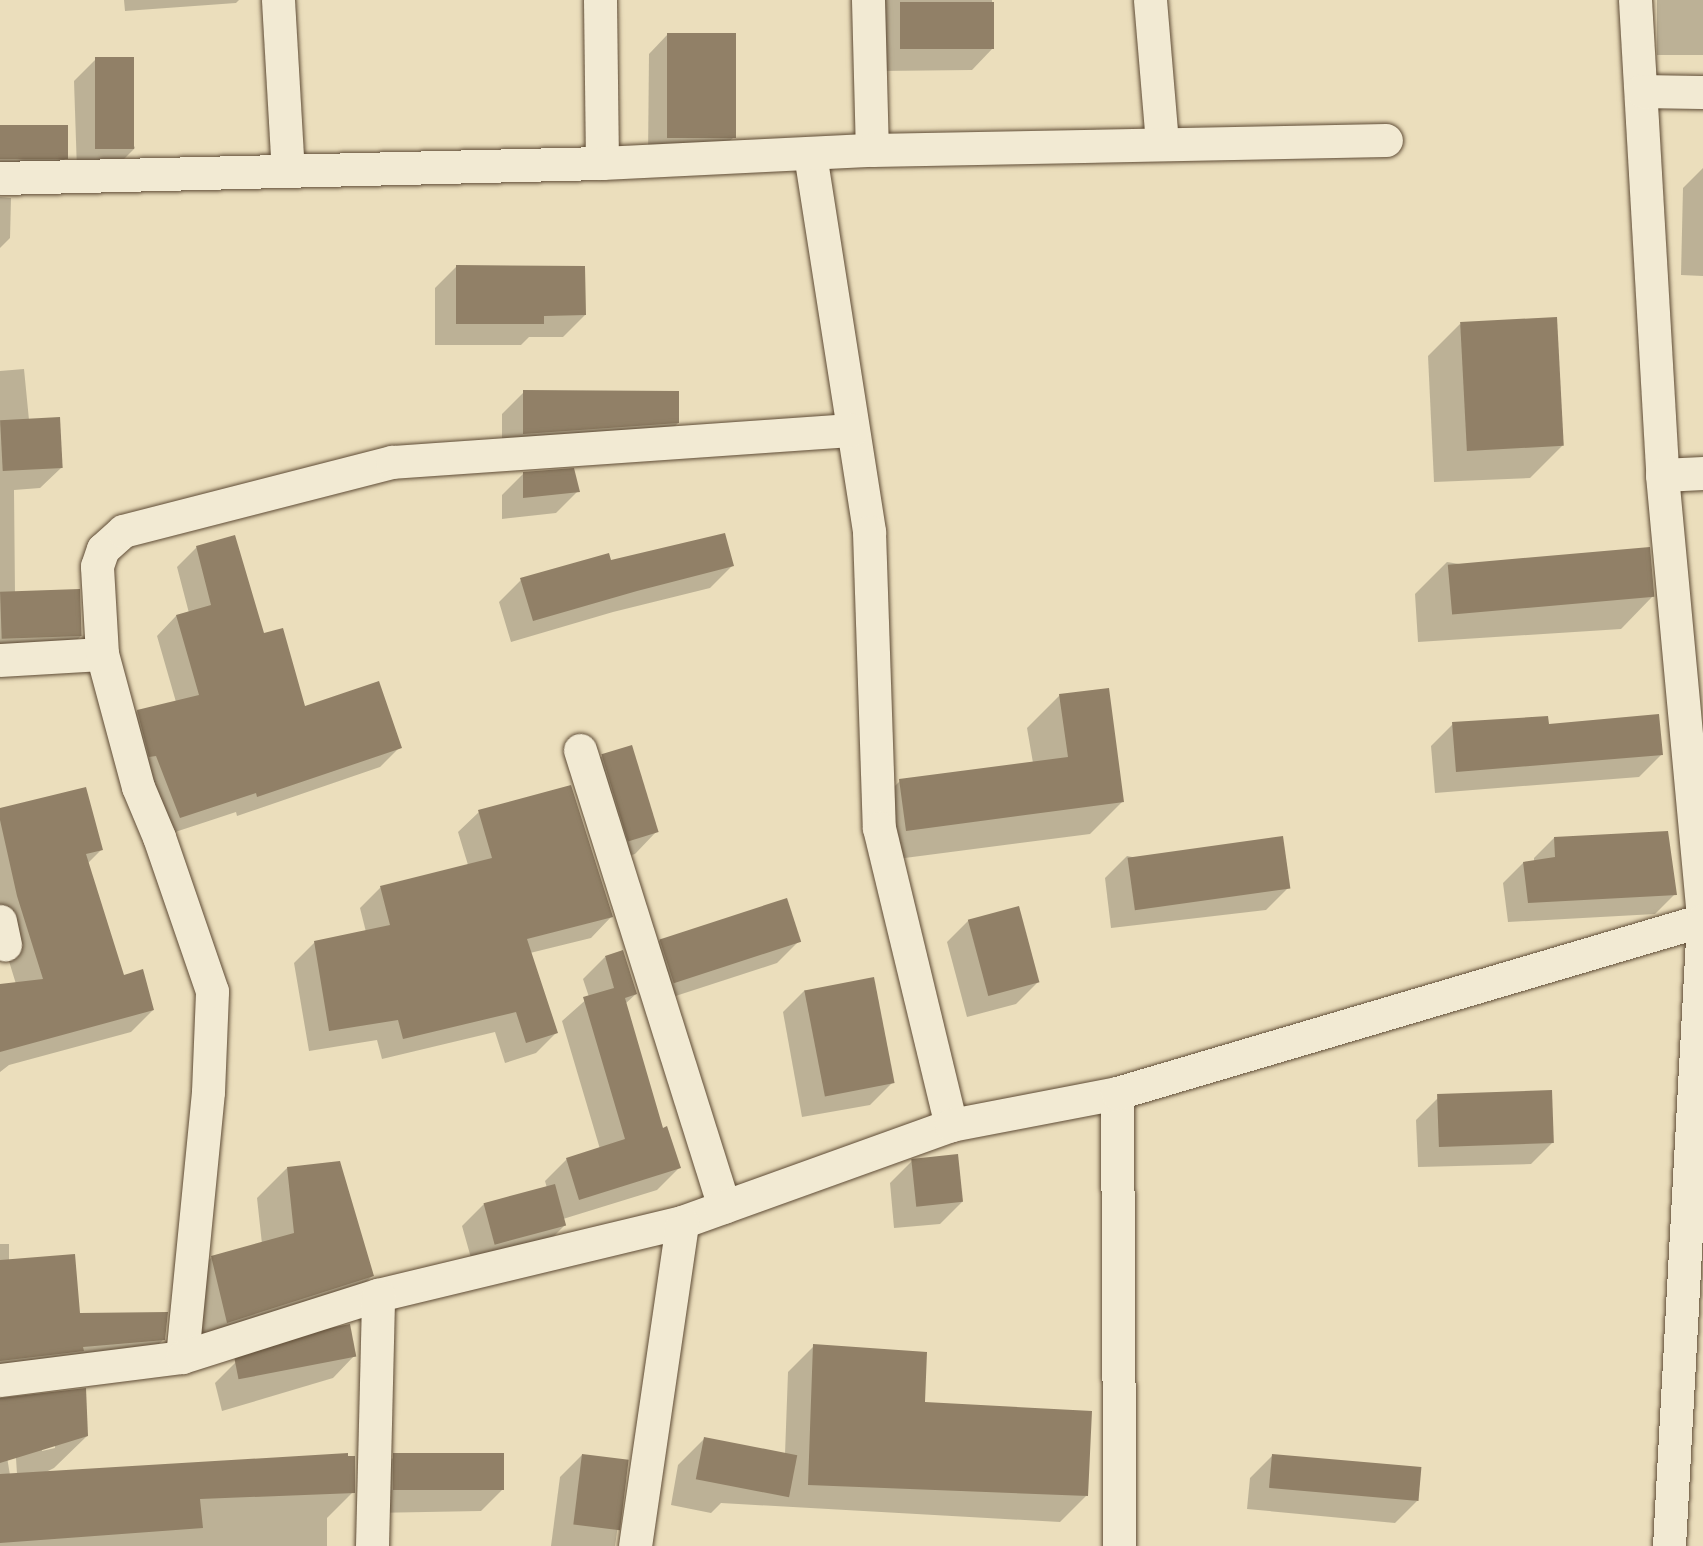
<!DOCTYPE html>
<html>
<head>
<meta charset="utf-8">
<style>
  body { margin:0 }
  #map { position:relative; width:1703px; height:1546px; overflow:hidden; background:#ebdebc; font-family:Alegreya,serif }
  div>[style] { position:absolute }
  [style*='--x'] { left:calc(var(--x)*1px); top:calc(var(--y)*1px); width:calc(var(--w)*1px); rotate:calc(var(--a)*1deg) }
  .shadow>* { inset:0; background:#0003; transform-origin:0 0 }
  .building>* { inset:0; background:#918067; transform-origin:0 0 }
  .roads { filter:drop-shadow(0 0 2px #5f4c36) drop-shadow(0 0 2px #5f4c36) }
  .minor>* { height:33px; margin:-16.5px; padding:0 16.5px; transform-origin:16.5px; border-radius:16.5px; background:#f2ead3 }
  span { translate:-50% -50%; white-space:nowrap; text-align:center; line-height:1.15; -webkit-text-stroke:6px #f2ead3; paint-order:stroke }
</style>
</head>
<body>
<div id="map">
  <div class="shadow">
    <div style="clip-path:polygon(124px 0,239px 0,236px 3px,125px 11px)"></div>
    <div style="clip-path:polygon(879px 0,992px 0,993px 48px,972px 70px,880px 71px)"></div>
    <div style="left:1657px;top:0;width:46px;height:55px"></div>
    <div style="clip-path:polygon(668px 34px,734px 137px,714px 156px,648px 157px,649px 54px)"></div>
    <div style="clip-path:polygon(96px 59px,135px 148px,113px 170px,77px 171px,74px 81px)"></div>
    <div style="clip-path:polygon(0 127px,67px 157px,46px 178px,0 179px)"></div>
    <div style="clip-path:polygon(1703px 168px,1703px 276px,1681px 275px,1683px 188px)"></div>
    <div style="clip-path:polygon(0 197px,11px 198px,10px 238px,0 248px)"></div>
    <div style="clip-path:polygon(457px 266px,585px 315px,563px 337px,529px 337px,521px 345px,435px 345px,435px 288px)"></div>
    <div style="clip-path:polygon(1460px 324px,1562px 446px,1530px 478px,1434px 482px,1428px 356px)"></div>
    <div style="clip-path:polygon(24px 369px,29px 420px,61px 468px,40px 488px,14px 490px,15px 592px,81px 636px,60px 656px,0 661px,0 371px)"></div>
    <div style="clip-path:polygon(524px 392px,678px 423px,656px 445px,502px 455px,502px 414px)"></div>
    <div style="clip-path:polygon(524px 473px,578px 491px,556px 513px,502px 519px,502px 495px)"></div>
    <div style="clip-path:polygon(197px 547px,304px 708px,400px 747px,380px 767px,237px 816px,236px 812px,160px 837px,118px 731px,137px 711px,176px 702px,157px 636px,176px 616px,189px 613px,177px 567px)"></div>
    <div style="clip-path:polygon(610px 562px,732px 566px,710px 588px,613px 612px,511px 642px,499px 602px,521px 580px)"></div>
    <div style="clip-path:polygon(1447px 562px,1653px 596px,1621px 629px,1418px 642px,1415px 594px)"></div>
    <div style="clip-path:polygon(1060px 695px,1122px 802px,1090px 834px,874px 862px,867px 813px,900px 781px,1033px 763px,1027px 728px)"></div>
    <div style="clip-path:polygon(1453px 724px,1661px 755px,1639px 777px,1435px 793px,1431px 746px)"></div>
    <div style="clip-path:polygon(602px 756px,656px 832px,635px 854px,606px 862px,580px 778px)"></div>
    <div style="clip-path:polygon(0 810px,101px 850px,88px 863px,123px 977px,153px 1010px,131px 1032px,9px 1065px,0 1072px,0 986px,16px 984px,0 932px)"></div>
    <div style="clip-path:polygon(479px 812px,611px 917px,591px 938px,530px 953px,557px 1032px,536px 1053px,505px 1063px,495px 1032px,382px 1059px,377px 1040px,309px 1051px,294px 963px,315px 942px,366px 932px,360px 908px,381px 887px,468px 865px,458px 832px)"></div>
    <div style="clip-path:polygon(1554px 838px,1675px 894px,1655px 914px,1508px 922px,1503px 883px,1523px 863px,1534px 862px,1534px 858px)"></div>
    <div style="clip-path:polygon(1127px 856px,1288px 888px,1266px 910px,1111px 928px,1105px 878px)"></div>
    <div style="clip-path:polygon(969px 920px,1038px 982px,1016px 1004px,967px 1017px,947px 942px)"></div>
    <div style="clip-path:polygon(660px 940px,799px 941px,777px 963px,651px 1004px,638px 962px)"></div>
    <div style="clip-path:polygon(605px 957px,636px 994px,625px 1004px,662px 1129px,679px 1168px,657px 1190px,563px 1219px,564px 1226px,542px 1248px,473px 1265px,462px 1226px,484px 1204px,547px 1188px,545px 1181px,567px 1159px,600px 1149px,562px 1021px,589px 997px,583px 979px)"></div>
    <div style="clip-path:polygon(805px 990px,892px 1083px,870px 1105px,802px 1117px,783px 1012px)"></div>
    <div style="clip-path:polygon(1438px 1098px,1553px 1142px,1531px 1164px,1418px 1167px,1416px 1120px)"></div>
    <div style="clip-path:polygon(912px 1161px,962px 1202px,940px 1224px,894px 1228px,890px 1183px)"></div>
    <div style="clip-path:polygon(287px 1168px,372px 1276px,342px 1306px,197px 1352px,181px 1288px,211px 1258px,262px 1244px,257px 1198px)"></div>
    <div style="clip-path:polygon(0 1244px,9px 1244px,9px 1261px,79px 1314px,163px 1340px,142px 1361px,0 1379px)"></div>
    <div style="clip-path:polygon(814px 1346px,923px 1404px,1086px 1496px,1060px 1522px,721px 1503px,711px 1513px,671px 1505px,678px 1465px,704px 1439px,785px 1454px,788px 1372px)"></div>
    <div style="clip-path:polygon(355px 1355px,333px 1378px,222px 1411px,215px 1383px,237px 1361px)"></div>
    <div style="clip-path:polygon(evenodd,14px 1427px,87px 1436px,54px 1468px,44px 1473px,353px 1492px,327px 1518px,327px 1546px,0 1546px,0 1451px,6px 1451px,10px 1475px,17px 1474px,14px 1427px,55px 1444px,55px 1448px,42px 1451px,42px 1449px,55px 1444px)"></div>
    <div style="clip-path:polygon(582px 1455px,627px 1461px,615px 1546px,551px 1546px,560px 1477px)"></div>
    <div style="clip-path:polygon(1272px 1456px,1417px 1501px,1395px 1523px,1247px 1509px,1250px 1478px)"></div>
    <div style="clip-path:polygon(394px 1457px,503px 1489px,481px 1511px,371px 1513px,372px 1479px)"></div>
  </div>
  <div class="building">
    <div style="left:994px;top:2px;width:47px;height:94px;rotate:90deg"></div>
    <div style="left:667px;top:33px;width:69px;height:105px"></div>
    <div style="left:95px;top:57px;width:39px;height:92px"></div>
    <div style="left:0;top:125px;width:68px;height:34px"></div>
    <div style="clip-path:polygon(456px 265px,585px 266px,586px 315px,544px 316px,544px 324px,456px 324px)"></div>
    <div style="left:1557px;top:317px;width:129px;height:97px;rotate:87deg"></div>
    <div style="clip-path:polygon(523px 390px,679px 391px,679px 423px,523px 434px)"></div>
    <div style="left:60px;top:417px;width:51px;height:60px;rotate:87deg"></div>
    <div style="clip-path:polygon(574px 468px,580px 492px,523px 498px,523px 472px)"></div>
    <div style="clip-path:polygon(725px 533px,734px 566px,637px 591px,533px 621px,520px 578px,609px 553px,611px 560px)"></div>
    <div style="clip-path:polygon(235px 535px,264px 633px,283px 628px,305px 706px,379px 681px,402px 748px,257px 797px,256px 793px,180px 818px,156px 756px,149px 757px,137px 710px,199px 695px,176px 615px,211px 605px,196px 546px)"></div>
    <div style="left:1650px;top:547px;width:50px;height:203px;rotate:85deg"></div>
    <div style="left:80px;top:589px;width:47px;height:80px;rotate:88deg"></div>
    <div style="clip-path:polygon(1109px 688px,1124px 802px,906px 831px,899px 779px,1068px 757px,1059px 694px)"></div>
    <div style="clip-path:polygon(1659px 714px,1663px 755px,1456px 772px,1452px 722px,1548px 716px,1549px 724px)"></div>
    <div style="left:632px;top:745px;width:91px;height:32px;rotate:73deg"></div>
    <div style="clip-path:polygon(571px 785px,613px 917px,527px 939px,558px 1033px,526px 1043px,516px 1012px,403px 1039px,398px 1020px,329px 1031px,314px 941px,390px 925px,380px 886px,492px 858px,478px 810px)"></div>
    <div style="clip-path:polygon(86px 787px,103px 850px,86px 854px,124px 975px,143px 969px,154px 1010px,0 1052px,0 984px,43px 979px,17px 896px,0 820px,0 808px)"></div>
    <div style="clip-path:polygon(1668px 831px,1677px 895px,1528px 903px,1523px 862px,1555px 857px,1554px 837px)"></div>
    <div style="left:1283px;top:836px;width:53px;height:157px;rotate:82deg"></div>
    <div style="left:787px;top:898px;width:46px;height:134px;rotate:72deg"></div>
    <div style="left:1019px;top:906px;width:79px;height:53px;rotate:75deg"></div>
    <div style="clip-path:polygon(623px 950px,637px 994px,625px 998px,663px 1128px,667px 1126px,681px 1168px,579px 1200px,566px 1158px,625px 1139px,583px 997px,614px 988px,605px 956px)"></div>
    <div style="left:874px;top:977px;width:108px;height:71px;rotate:79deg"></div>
    <div style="left:1552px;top:1090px;width:53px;height:115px;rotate:88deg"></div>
    <div style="left:958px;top:1154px;width:48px;height:47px;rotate:84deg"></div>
    <div style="clip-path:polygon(340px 1161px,374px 1276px,227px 1323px,211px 1256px,294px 1233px,287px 1167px)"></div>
    <div style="left:555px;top:1184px;width:43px;height:74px;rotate:75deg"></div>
    <div style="clip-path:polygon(75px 1254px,80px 1313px,168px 1312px,165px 1340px,83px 1347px,84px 1351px,0 1361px,0 1260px)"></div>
    <div style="left:350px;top:1324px;width:33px;height:120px;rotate:79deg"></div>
    <div style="clip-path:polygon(813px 1344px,927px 1352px,925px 1402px,1092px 1411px,1088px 1496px,808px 1485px)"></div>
    <div style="clip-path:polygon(86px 1388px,88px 1436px,0 1463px,0 1398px)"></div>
    <div style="left:704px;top:1437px;width:95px;height:43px;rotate:11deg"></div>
    <div style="clip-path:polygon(348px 1453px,348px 1456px,355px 1456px,355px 1493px,200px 1499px,203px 1528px,0 1543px,0 1474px)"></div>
    <div style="left:504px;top:1453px;width:37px;height:111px;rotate:90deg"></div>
    <div style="left:582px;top:1454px;width:47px;height:71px;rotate:7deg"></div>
    <div style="left:1272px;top:1454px;width:150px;height:34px;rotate:5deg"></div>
  </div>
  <div class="roads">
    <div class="minor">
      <div style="--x:278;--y:0;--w:171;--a:86.7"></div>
      <div style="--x:600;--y:0;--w:163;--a:89.3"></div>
      <div style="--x:868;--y:0;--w:150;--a:88.5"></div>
      <div style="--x:1150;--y:0;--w:144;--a:85.2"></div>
      <div style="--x:1635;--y:0;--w:476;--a:86.7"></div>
      <div style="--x:1662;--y:475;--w:446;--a:84.7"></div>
      <div style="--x:1642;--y:91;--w:61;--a:0.9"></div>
      <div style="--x:810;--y:154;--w:383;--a:81.1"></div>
      <div style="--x:869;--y:532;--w:296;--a:88.1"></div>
      <div style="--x:879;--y:828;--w:306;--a:76.4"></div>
      <div style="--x:0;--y:178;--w:602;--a:-1.43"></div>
      <div style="--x:602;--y:163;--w:270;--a:-2.8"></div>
      <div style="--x:872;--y:150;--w:514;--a:-1.11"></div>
      <div style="--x:1662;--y:475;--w:41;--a:-2.8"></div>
      <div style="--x:0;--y:660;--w:102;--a:-3.4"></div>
      <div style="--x:580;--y:750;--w:479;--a:72.5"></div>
      <div style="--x:0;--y:921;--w:24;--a:78"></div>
      <div style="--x:1117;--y:1093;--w:453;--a:89.7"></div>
      <div style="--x:182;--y:1357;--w:266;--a:-84.4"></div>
      <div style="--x:208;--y:1092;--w:101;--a:-87.7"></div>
      <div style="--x:212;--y:991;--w:163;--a:-109"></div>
      <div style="--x:159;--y:837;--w:54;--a:-112.8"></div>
      <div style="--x:138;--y:787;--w:138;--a:-105.1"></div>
      <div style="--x:102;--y:654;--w:88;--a:-93.3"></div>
      <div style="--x:97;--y:566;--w:18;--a:-71"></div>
      <div style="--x:103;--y:549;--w:27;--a:-42"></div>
      <div style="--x:123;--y:531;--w:278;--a:-14.4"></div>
      <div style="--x:392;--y:462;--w:461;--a:-4"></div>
      <div style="--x:0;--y:1380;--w:183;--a:-7.2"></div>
      <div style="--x:182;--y:1357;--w:206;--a:-17.6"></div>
      <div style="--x:378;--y:1295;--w:313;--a:-13.5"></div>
      <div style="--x:682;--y:1222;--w:286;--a:-19.8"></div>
      <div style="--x:951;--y:1125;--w:169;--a:-10.9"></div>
      <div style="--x:1117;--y:1093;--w:611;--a:-16.45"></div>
      <div style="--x:372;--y:1546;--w:251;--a:-88.6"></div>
      <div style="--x:635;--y:1546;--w:327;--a:-81.7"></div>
      <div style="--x:1669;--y:1546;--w:627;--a:-86.89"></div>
    </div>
  </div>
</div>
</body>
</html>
